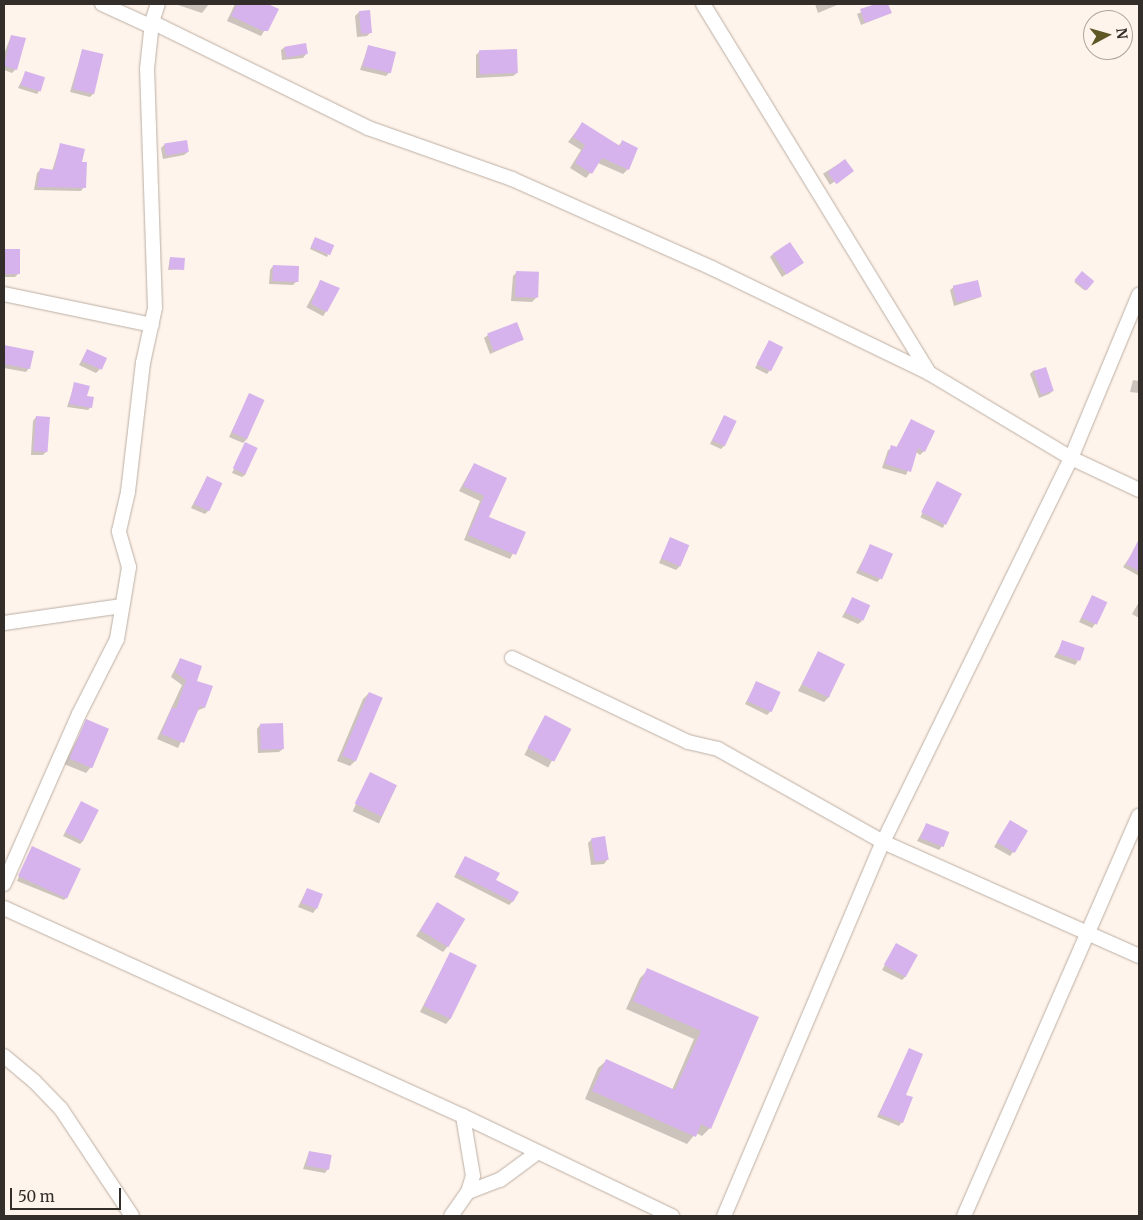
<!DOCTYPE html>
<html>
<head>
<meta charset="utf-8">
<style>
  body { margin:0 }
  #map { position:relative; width:1143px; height:1220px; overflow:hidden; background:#fff4eb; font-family:Merriweather,serif }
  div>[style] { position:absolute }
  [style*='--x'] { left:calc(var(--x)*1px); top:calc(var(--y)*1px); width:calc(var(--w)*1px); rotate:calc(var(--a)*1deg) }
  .shadow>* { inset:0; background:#0003; transform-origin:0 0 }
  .building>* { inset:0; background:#d6b3ec; transform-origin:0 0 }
  .roads { filter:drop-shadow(0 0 1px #bbaea4) drop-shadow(0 0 1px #bbaea4) }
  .street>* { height:14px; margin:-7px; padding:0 7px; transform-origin:7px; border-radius:7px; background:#fff }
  span { translate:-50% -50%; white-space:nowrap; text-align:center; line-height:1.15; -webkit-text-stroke:4px #fff4eb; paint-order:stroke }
  .frame { position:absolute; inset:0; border:5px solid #332e2a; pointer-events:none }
  .north { position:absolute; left:1083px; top:10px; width:50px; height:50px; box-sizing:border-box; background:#fff4eb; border:1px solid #ada59e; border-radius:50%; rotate:84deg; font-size:14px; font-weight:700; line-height:20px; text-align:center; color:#332e2a }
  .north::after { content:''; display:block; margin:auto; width:18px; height:22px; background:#5f5724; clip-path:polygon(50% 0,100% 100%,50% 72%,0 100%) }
  .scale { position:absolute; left:10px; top:1188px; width:111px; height:22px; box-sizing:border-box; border:2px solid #332e2a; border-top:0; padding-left:6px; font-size:15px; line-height:18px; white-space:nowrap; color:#332e2a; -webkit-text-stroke:4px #fff4eb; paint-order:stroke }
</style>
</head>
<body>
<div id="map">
  <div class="shadow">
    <div style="clip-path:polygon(175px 4px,209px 4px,202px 13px)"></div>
    <div style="clip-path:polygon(235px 4px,265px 4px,277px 10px,261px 36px,227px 21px)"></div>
    <div style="clip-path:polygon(815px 4px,837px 4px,837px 5px,818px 13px)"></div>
    <div style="clip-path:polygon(880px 4px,887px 4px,890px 13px,861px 25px,857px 14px)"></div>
    <div style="clip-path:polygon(359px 12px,371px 32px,367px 36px,357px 37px,355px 16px)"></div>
    <div style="clip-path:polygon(11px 36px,16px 69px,12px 73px,4px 70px,4px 54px)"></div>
    <div style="clip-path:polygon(285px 47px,306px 54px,303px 58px,282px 60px,281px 50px)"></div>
    <div style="clip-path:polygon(368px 47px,389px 73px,386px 76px,360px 70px)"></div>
    <div style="clip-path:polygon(82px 51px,94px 93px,90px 97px,70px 92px)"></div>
    <div style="clip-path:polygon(479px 52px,517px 73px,513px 76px,476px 78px,476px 55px)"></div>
    <div style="clip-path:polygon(26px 72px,40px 90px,37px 94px,18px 88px)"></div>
    <div style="clip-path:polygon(582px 124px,618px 146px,622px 142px,628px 169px,623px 174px,598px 163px,586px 178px,570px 168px,581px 150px,568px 142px)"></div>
    <div style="clip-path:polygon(165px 144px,188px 152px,184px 155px,163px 159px,161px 148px)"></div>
    <div style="clip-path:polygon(60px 145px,84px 187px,81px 191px,34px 190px,37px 173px,40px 170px,52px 171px)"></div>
    <div style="left:845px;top:160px;width:13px;height:26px;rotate:58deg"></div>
    <div style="clip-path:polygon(314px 240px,328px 255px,327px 257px,310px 249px)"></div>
    <div style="clip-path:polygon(4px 250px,19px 250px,19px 273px,15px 277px,4px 277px)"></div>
    <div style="clip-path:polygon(773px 254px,802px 263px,782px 277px,770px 257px)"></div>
    <div style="clip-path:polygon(170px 258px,183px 269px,168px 270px)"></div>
    <div style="clip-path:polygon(273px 266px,297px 281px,293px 285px,269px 284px,270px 270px)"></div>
    <div style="clip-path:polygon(517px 272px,536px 298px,532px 302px,511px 301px,513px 276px)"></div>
    <div style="left:1082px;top:273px;width:13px;height:12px;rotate:39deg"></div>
    <div style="left:321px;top:280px;width:19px;height:31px;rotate:28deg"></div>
    <div style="clip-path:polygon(954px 287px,981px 297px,954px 306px,950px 290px)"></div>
    <div style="clip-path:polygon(488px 335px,522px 340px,490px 354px,484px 338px)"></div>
    <div style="clip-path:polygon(769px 342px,770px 370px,767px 374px,755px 368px)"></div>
    <div style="clip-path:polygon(4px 347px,32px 352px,29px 368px,26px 372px,4px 368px)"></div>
    <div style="clip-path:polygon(87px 350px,100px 369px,96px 373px,79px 365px)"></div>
    <div style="clip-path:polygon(1034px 370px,1053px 391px,1049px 394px,1039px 398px,1030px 374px)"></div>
    <div style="clip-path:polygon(1133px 380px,1139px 381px,1139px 393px,1130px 392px)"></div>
    <div style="clip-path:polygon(75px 383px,86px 397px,91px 407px,88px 410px,67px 407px)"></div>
    <div style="clip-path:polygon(249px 395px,247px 439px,243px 443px,229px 437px)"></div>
    <div style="clip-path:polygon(724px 416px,725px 445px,721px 449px,710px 444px)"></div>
    <div style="clip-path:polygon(36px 417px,46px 452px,43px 455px,31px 455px,33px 421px)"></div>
    <div style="clip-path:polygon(911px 421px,924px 451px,920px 455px,916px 452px,906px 475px,882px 468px,888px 450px,896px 448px)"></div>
    <div style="clip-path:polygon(246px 444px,246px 474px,242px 477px,232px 473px)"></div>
    <div style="clip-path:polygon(474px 464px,506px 479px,488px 517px,524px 533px,510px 559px,464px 540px,480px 501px,459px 491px)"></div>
    <div style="clip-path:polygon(207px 477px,209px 510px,205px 514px,191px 508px)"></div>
    <div style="left:937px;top:483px;width:25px;height:38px;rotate:26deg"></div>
    <div style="clip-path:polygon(670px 539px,680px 566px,676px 570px,659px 563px)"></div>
    <div style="clip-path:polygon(870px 546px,880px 579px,877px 582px,856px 573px)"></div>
    <div style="clip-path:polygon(1134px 551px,1139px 554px,1139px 576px,1123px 567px)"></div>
    <div style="clip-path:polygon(1092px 596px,1095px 624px,1092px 628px,1079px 622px)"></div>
    <div style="clip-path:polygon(853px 598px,862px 621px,858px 624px,842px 617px)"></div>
    <div style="clip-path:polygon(1139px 602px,1139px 618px,1132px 614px)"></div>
    <div style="clip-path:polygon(1063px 642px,1078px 661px,1075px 665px,1054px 657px)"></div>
    <div style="clip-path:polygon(818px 653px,830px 696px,824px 702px,798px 691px)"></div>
    <div style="clip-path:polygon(180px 659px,196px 682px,204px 708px,196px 711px,178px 748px,157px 739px,182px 685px,171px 677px)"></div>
    <div style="clip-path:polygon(757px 682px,771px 711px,767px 715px,745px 704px)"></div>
    <div style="clip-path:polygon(369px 693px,356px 760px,350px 766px,337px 761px,363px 699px)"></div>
    <div style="left:545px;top:716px;width:27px;height:44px;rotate:28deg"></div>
    <div style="clip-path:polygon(87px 721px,91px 767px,86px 773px,64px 764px)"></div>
    <div style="clip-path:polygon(260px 725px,283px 749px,279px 752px,258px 753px,257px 729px)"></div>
    <div style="left:370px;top:774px;width:29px;height:41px;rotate:25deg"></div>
    <div style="clip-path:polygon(81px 803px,83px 841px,80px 844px,63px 836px)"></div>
    <div style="clip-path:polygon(1010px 822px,1013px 852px,1010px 856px,994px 847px)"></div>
    <div style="clip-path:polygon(926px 825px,942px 846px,939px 850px,917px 841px)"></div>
    <div style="clip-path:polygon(592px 839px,607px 860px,604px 864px,591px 865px,588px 843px)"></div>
    <div style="clip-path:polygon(32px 847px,67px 897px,64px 900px,17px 881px)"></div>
    <div style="clip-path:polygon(465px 857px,494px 881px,517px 893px,512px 902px,509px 905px,454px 877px)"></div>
    <div style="clip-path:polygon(307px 889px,316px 909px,313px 913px,298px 907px)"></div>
    <div style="clip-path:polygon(437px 904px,448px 946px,443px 952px,416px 936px)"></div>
    <div style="clip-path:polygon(896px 945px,906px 976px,902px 980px,882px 970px)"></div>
    <div style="clip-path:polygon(450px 953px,451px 1018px,446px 1024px,420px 1012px)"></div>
    <div style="clip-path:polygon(648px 970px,757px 1018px,710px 1128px,702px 1136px,696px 1133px,687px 1144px,585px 1099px,598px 1068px,606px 1061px,672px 1090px,694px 1039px,626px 1009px,640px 978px)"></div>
    <div style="clip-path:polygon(910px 1049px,902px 1122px,899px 1126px,877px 1117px)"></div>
    <div style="clip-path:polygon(309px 1152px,328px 1169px,325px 1173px,303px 1169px)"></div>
  </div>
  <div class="building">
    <div style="clip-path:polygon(237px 4px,268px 4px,279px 9px,268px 31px,263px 31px,231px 16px)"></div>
    <div style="clip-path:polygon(876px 4px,888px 4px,892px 13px,865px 23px,860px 9px)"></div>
    <div style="left:370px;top:10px;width:23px;height:11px;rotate:85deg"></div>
    <div style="clip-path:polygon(11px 35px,26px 38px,17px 70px,4px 66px)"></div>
    <div style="left:306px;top:43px;width:11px;height:22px;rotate:80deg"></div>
    <div style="left:368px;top:45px;width:29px;height:22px;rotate:14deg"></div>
    <div style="left:82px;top:49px;width:22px;height:41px;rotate:13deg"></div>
    <div style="left:517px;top:49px;width:24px;height:38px;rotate:88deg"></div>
    <div style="left:25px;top:71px;width:21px;height:15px;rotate:17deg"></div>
    <div style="clip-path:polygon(582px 122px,620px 146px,622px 140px,638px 148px,629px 170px,602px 158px,592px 174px,575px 163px,585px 145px,573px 137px)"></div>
    <div style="left:187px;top:140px;width:12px;height:23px;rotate:81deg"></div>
    <div style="clip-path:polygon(60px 143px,85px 149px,82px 162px,87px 162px,86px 188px,37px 187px,40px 168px,54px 170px)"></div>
    <div style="left:845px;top:159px;width:15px;height:22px;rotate:53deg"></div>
    <div style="left:315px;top:237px;width:21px;height:11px;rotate:23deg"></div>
    <div style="left:790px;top:242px;width:25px;height:21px;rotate:56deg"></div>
    <div style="left:4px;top:249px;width:16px;height:25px"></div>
    <div style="left:170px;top:257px;width:15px;height:12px;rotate:4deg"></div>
    <div style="left:273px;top:265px;width:26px;height:16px;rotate:2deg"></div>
    <div style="left:516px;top:271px;width:23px;height:26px;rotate:2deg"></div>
    <div style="left:1082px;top:271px;width:16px;height:12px;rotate:40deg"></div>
    <div style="clip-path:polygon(320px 280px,340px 288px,327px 312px,311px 304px)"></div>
    <div style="left:978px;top:280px;width:17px;height:26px;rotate:77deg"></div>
    <div style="left:517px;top:322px;width:19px;height:32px;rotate:69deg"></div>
    <div style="left:769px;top:340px;width:16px;height:27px;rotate:27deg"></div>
    <div style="clip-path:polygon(4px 345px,34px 351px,30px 369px,4px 364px)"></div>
    <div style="left:87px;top:349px;width:22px;height:13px;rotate:24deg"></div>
    <div style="left:1046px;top:367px;width:25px;height:13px;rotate:72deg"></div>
    <div style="clip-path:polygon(74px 382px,90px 386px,87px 396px,94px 397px,92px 408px,69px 404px)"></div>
    <div style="left:249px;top:393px;width:17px;height:43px;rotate:24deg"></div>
    <div style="left:724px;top:415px;width:14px;height:28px;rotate:25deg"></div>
    <div style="left:36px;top:416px;width:14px;height:35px;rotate:4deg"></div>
    <div style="clip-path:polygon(911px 419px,935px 431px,925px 452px,918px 448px,911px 472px,885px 464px,891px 445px,897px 447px)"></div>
    <div style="left:245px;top:442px;width:14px;height:29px;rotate:25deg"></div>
    <div style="clip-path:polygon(474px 463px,507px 478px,489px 517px,526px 532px,516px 555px,468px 535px,484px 496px,463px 486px)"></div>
    <div style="left:207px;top:476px;width:17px;height:31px;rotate:25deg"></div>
    <div style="left:937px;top:481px;width:28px;height:35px;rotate:27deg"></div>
    <div style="left:670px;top:537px;width:21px;height:23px;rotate:23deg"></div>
    <div style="clip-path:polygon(1139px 539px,1139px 571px,1126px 564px)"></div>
    <div style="left:870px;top:544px;width:25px;height:28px;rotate:23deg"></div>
    <div style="left:1092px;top:595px;width:17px;height:25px;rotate:25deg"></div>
    <div style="left:852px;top:597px;width:20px;height:17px;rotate:24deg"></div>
    <div style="left:1062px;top:640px;width:24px;height:14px;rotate:19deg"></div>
    <div style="left:818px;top:651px;width:30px;height:37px;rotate:26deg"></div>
    <div style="clip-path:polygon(180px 658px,202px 666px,197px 681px,213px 686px,205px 708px,200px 706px,184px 743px,161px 734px,172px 707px,176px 709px,186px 680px,175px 672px)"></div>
    <div style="left:756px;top:681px;width:27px;height:22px;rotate:24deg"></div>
    <div style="left:369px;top:692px;width:15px;height:69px;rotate:23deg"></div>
    <div style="left:545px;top:715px;width:30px;height:37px;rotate:28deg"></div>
    <div style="left:86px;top:719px;width:25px;height:43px;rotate:23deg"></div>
    <div style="left:283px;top:723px;width:26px;height:23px;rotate:88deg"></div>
    <div style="left:370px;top:772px;width:30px;height:35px;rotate:26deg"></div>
    <div style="left:81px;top:801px;width:20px;height:35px;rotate:27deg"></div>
    <div style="left:1010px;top:820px;width:21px;height:26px;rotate:31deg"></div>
    <div style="left:926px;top:823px;width:25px;height:16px;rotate:21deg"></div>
    <div style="left:605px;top:836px;width:24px;height:14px;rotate:81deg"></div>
    <div style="left:32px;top:846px;width:54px;height:33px;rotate:25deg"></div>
    <div style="clip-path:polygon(465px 856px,500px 873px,496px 880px,519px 892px,513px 902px,456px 873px)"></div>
    <div style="left:307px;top:888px;width:17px;height:16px;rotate:21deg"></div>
    <div style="left:437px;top:902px;width:33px;height:33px;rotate:31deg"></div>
    <div style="left:896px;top:943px;width:25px;height:25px;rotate:29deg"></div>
    <div style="left:450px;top:952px;width:30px;height:60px;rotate:26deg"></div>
    <div style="clip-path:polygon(647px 968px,759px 1017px,711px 1129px,701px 1124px,696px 1137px,592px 1091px,606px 1059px,675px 1090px,701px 1031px,633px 1001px)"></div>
    <div style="clip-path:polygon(909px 1048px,923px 1054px,906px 1095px,913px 1097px,903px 1123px,879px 1114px)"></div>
    <div style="left:309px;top:1151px;width:23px;height:15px;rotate:10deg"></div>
  </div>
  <div class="roads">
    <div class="street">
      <div style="--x:102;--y:4;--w:55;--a:24.7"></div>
      <div style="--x:703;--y:4;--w:433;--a:58.5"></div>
      <div style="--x:152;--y:22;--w:19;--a:-72"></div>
      <div style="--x:4;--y:294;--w:151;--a:11.8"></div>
      <div style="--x:4;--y:623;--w:119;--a:-8.2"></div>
      <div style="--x:512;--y:658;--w:195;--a:25.5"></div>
      <div style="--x:688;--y:742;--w:31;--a:13"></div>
      <div style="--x:718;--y:749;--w:189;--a:29.4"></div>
      <div style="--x:883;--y:842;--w:280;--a:24"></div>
      <div style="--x:4;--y:884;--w:186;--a:-66.2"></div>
      <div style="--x:79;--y:714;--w:84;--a:-63.1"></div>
      <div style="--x:117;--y:639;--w:73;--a:-80.5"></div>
      <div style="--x:129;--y:567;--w:37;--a:-106"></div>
      <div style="--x:119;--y:531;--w:40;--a:-77"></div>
      <div style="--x:128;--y:492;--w:130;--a:-83.4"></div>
      <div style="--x:143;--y:363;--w:56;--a:-77.7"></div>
      <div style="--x:155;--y:308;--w:239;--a:-91.9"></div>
      <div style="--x:147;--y:69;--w:47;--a:-83.9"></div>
      <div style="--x:152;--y:22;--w:241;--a:26.1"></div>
      <div style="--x:368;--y:128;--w:153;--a:19.5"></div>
      <div style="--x:512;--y:179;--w:219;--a:24"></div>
      <div style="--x:712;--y:268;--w:241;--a:25.8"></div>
      <div style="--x:929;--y:373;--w:165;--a:30.9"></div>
      <div style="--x:1071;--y:458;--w:75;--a:25.2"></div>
      <div style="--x:4;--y:908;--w:504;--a:24.38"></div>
      <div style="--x:463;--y:1116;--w:232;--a:25.6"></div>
      <div style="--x:4;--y:1056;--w:40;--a:40"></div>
      <div style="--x:35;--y:1082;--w:37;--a:46"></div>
      <div style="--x:61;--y:1109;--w:128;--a:56.4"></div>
      <div style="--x:468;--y:1192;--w:34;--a:-21"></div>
      <div style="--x:500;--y:1180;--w:47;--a:-36.4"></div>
      <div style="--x:451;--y:1216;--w:29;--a:-55"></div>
      <div style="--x:468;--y:1192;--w:17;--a:-73"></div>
      <div style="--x:473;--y:1176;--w:61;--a:-99.5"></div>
      <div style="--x:724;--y:1216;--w:406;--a:-67"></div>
      <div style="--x:883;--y:842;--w:428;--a:-63.9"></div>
      <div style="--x:1071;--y:458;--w:177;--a:-67.4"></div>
      <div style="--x:964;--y:1216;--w:437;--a:-66.4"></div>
    </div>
  </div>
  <div class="frame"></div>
  <div class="north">N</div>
  <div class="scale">50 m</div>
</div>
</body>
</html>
